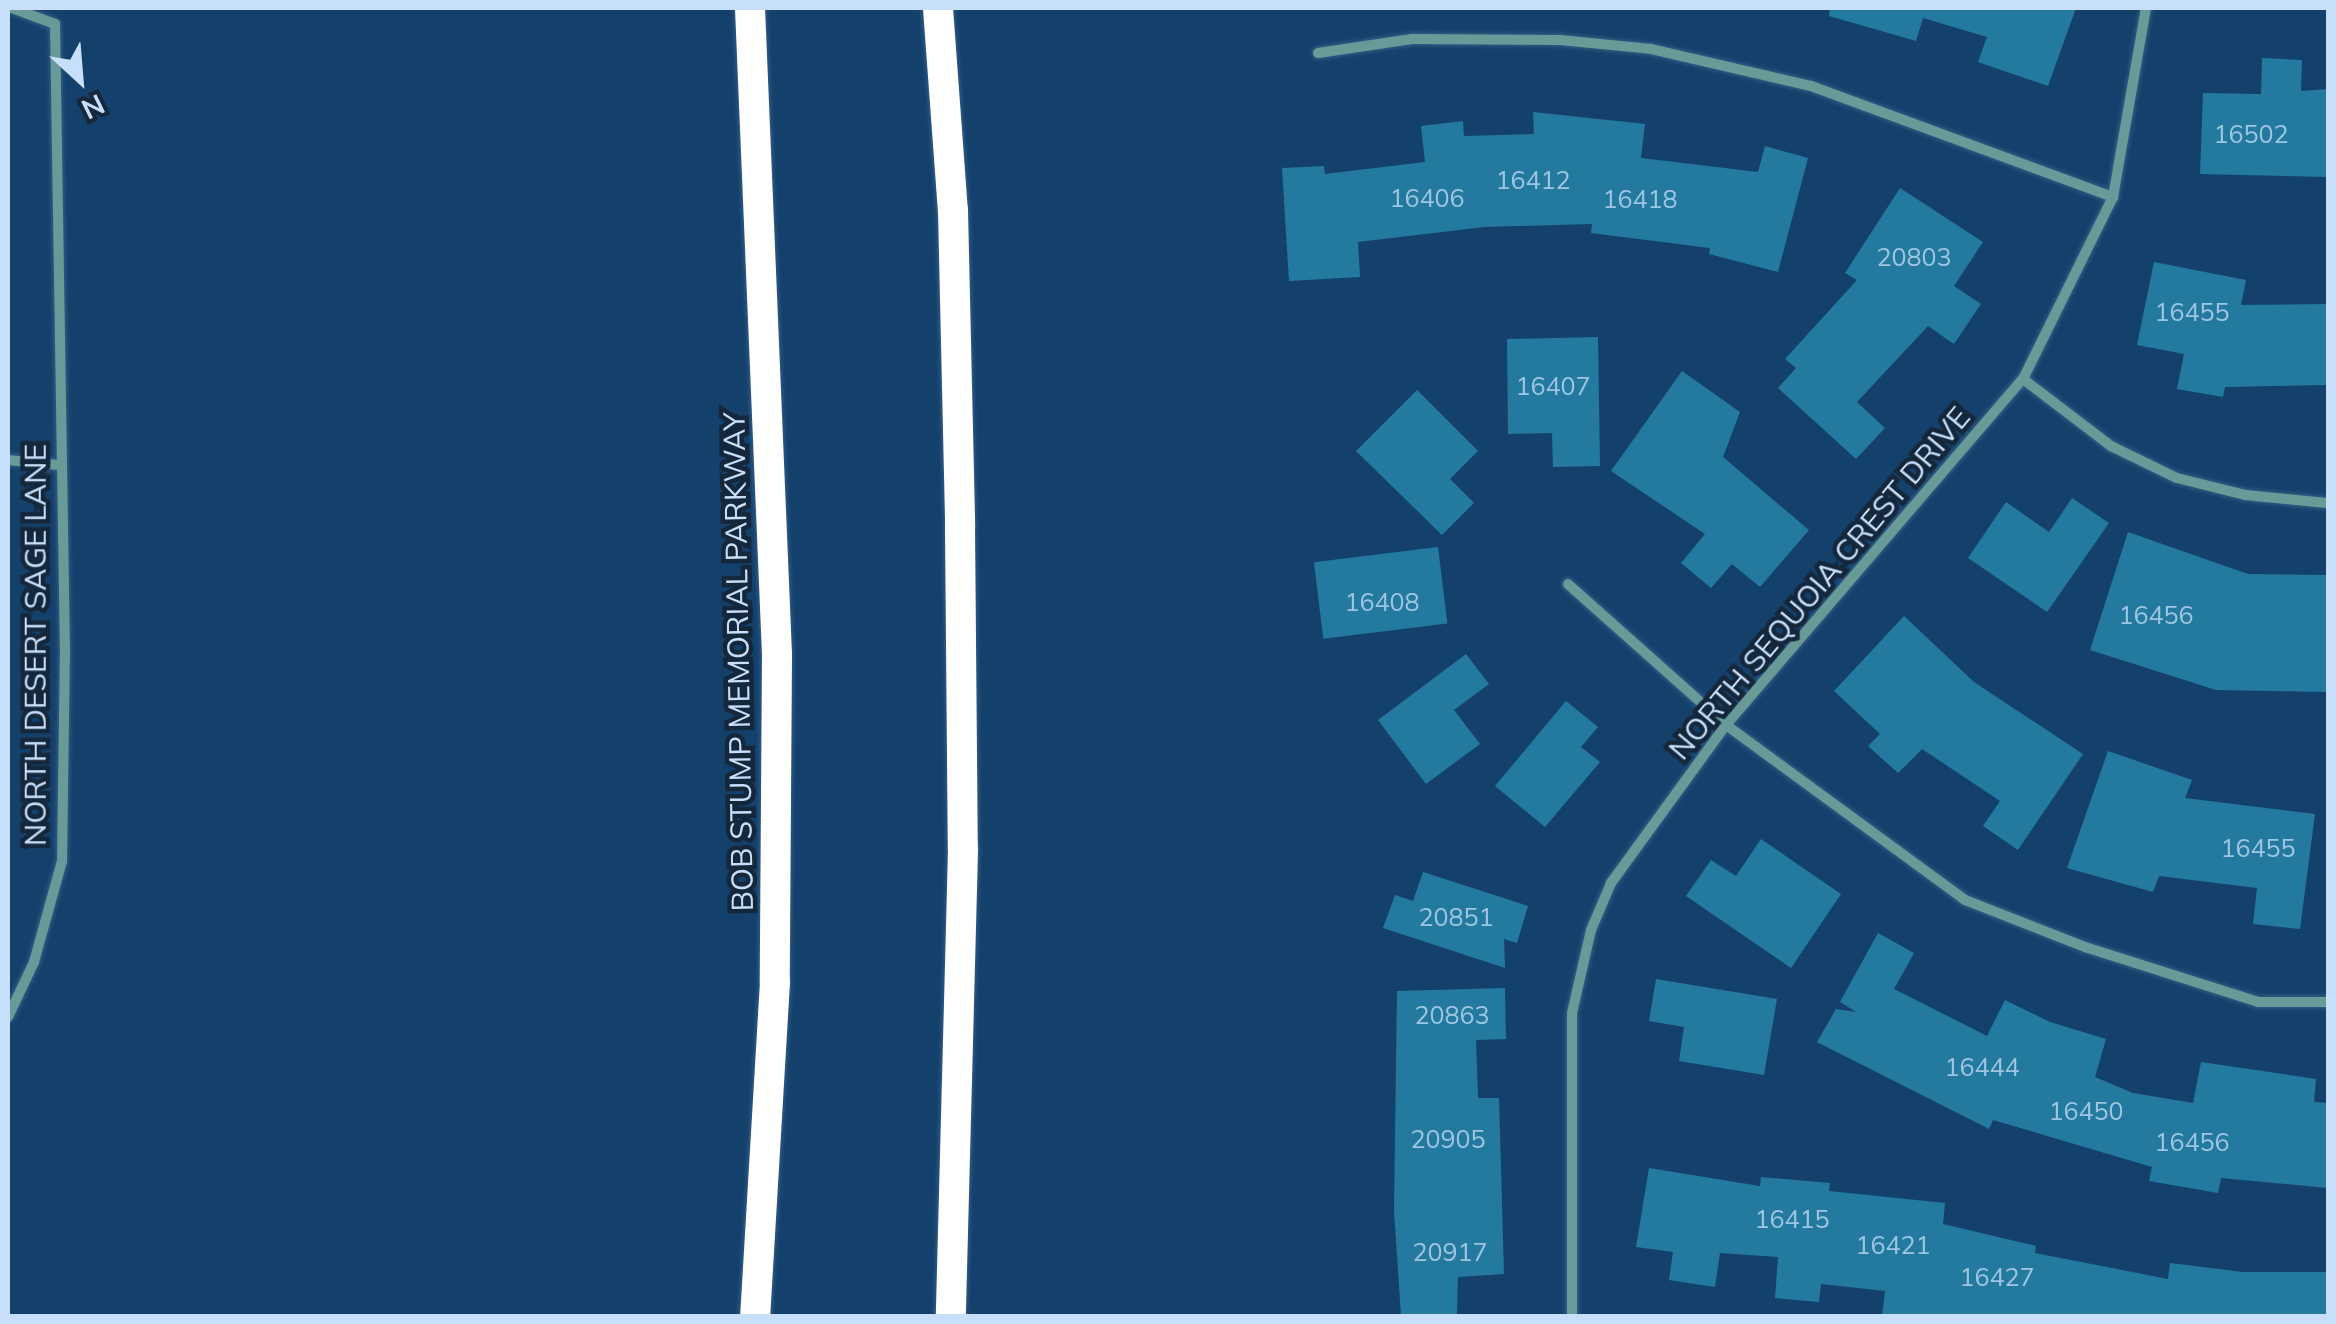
<!DOCTYPE html>
<html>
<head>
<meta charset="utf-8">
<style>
  body { margin:0 }
  #map { position:relative; width:2336px; height:1324px; overflow:hidden; background:#14416c; font-family:Mulish,sans-serif }
  div>[style] { position:absolute }
  [style*='--x'] { left:calc(var(--x)*1px); top:calc(var(--y)*1px); width:calc(var(--w)*1px); rotate:calc(var(--a)*1deg) }
  .building>* { inset:0; background:#247a9e; transform-origin:0 0 }
  .roads { filter:drop-shadow(0 0 2px #345d86) drop-shadow(0 0 2px #345d86) }
  .street>* { height:10px; margin:-5px; padding:0 5px; transform-origin:5px; border-radius:5px; background:#689b98 }
  .highway>* { height:30px; margin:-15px; padding:0 15px; transform-origin:15px; border-radius:15px; background:#fff }
  span { translate:-50% -50%; white-space:nowrap; text-align:center; line-height:1.15; -webkit-text-stroke:9px #15273b; paint-order:stroke }
  .number-label { font-size:25px; color:#9ec6e3 }
  .number-label span { -webkit-text-stroke-width:0 }
  .street-label { font-size:30px; color:#c7dffa }
  .frame { position:absolute; inset:0; border:10px solid #c7dffa; pointer-events:none }
  .north { position:absolute; left:30px; top:30px; width:100px; height:100px; -webkit-text-stroke:8px #15273b; paint-order:stroke; rotate:154deg; font-size:28px; font-weight:700; line-height:40px; text-align:center; color:#c7dffa }
  .north::after { content:''; display:block; margin:auto; width:35px; height:45px; background:#c7dffa; clip-path:polygon(50% 0,100% 100%,50% 72%,0 100%) }
</style>
</head>
<body>
<div id="map">
  <div class="building">
    <div style="clip-path:polygon(1830px 8px,2076px 8px,2048px 86px,1978px 62px,1987px 37px,1923px 18px,1916px 41px,1829px 16px)"></div>
    <div style="clip-path:polygon(2262px 58px,2302px 60px,2301px 91px,2328px 89px,2328px 177px,2200px 174px,2203px 93px,2261px 94px)"></div>
    <div style="clip-path:polygon(1533px 112px,1645px 124px,1641px 158px,1758px 172px,1765px 146px,1808px 158px,1778px 272px,1709px 254px,1710px 248px,1591px 233px,1592px 224px,1484px 227px,1358px 242px,1360px 277px,1289px 281px,1282px 168px,1324px 166px,1325px 174px,1425px 162px,1421px 126px,1463px 121px,1464px 136px,1534px 134px)"></div>
    <div style="clip-path:polygon(1900px 188px,1983px 242px,1954px 286px,1981px 304px,1954px 344px,1928px 326px,1857px 402px,1885px 428px,1856px 459px,1778px 388px,1796px 368px,1785px 359px,1857px 280px,1845px 273px)"></div>
    <div style="clip-path:polygon(2154px 262px,2246px 280px,2241px 305px,2328px 304px,2328px 385px,2225px 387px,2223px 397px,2177px 389px,2184px 354px,2137px 345px)"></div>
    <div style="clip-path:polygon(1598px 337px,1600px 466px,1553px 467px,1552px 433px,1508px 434px,1507px 339px)"></div>
    <div style="clip-path:polygon(1682px 371px,1740px 412px,1723px 457px,1809px 530px,1760px 587px,1732px 564px,1711px 588px,1681px 563px,1705px 534px,1611px 471px)"></div>
    <div style="clip-path:polygon(1417px 390px,1478px 451px,1450px 479px,1474px 503px,1442px 535px,1356px 451px)"></div>
    <div style="clip-path:polygon(2072px 498px,2109px 523px,2047px 612px,1968px 558px,2006px 502px,2049px 532px)"></div>
    <div style="clip-path:polygon(2128px 532px,2248px 574px,2328px 575px,2328px 692px,2216px 690px,2090px 650px)"></div>
    <div style="left:1438px;top:547px;width:77px;height:125px;rotate:83deg"></div>
    <div style="clip-path:polygon(1904px 616px,1974px 682px,2083px 754px,2018px 850px,1983px 826px,2000px 801px,1922px 749px,1898px 773px,1868px 746px,1880px 734px,1834px 691px)"></div>
    <div style="clip-path:polygon(1466px 654px,1489px 684px,1454px 710px,1480px 744px,1426px 784px,1378px 720px)"></div>
    <div style="clip-path:polygon(1566px 701px,1598px 727px,1581px 747px,1600px 762px,1545px 827px,1495px 786px)"></div>
    <div style="clip-path:polygon(2108px 751px,2192px 780px,2185px 798px,2315px 814px,2300px 929px,2253px 924px,2257px 888px,2159px 876px,2153px 892px,2067px 868px)"></div>
    <div style="clip-path:polygon(1761px 839px,1841px 894px,1791px 968px,1686px 896px,1711px 860px,1736px 876px)"></div>
    <div style="clip-path:polygon(1423px 872px,1528px 906px,1517px 943px,1504px 939px,1505px 968px,1383px 928px,1395px 895px,1413px 901px)"></div>
    <div style="clip-path:polygon(1878px 933px,1914px 953px,1894px 989px,1987px 1036px,2005px 1000px,2050px 1022px,2106px 1039px,2095px 1077px,2133px 1093px,2193px 1103px,2201px 1062px,2316px 1079px,2314px 1102px,2328px 1103px,2328px 1188px,2221px 1178px,2218px 1193px,2149px 1181px,2152px 1167px,1993px 1120px,1989px 1129px,1817px 1042px,1836px 1009px,1856px 1012px,1840px 1002px)"></div>
    <div style="clip-path:polygon(1656px 979px,1777px 999px,1764px 1075px,1679px 1061px,1684px 1027px,1649px 1021px)"></div>
    <div style="clip-path:polygon(1505px 988px,1506px 1039px,1476px 1040px,1478px 1098px,1499px 1098px,1504px 1274px,1458px 1277px,1457px 1316px,1401px 1316px,1394px 1210px,1397px 991px)"></div>
    <div style="clip-path:polygon(1649px 1168px,1760px 1186px,1761px 1177px,1830px 1183px,1829px 1191px,1945px 1203px,1943px 1224px,2036px 1246px,2035px 1253px,2168px 1279px,2170px 1263px,2243px 1272px,2328px 1272px,2328px 1316px,1882px 1316px,1885px 1291px,1821px 1284px,1819px 1302px,1775px 1298px,1778px 1257px,1720px 1253px,1715px 1287px,1669px 1280px,1673px 1252px,1636px 1247px)"></div>
  </div>
  <div class="roads">
    <div class="street">
      <div style="--x:1318;--y:53;--w:95;--a:-8.5"></div>
      <div style="--x:1412;--y:39;--w:148;--a:0.4"></div>
      <div style="--x:1560;--y:40;--w:91;--a:5.6"></div>
      <div style="--x:1651;--y:49;--w:164;--a:13"></div>
      <div style="--x:1811;--y:86;--w:322;--a:20.2"></div>
      <div style="--x:2023;--y:379;--w:111;--a:37.3"></div>
      <div style="--x:2111;--y:446;--w:73;--a:25.9"></div>
      <div style="--x:2177;--y:478;--w:70;--a:14"></div>
      <div style="--x:2245;--y:495;--w:83;--a:5.5"></div>
      <div style="--x:8;--y:460;--w:51;--a:5.6"></div>
      <div style="--x:1568;--y:584;--w:212;--a:41.7"></div>
      <div style="--x:1726;--y:725;--w:296;--a:36.2"></div>
      <div style="--x:1965;--y:900;--w:129;--a:21.4"></div>
      <div style="--x:2085;--y:947;--w:182;--a:17.6"></div>
      <div style="--x:2258;--y:1002;--w:70;--a:0"></div>
      <div style="--x:8;--y:1017;--w:61;--a:-64.7"></div>
      <div style="--x:34;--y:962;--w:105;--a:-74.5"></div>
      <div style="--x:62;--y:861;--w:207;--a:-89.2"></div>
      <div style="--x:65;--y:654;--w:630;--a:-90.91"></div>
      <div style="--x:55;--y:24;--w:46;--a:-159.6"></div>
      <div style="--x:1572;--y:1316;--w:303;--a:-90"></div>
      <div style="--x:1572;--y:1013;--w:85;--a:-77.1"></div>
      <div style="--x:1591;--y:930;--w:51;--a:-66.9"></div>
      <div style="--x:1611;--y:883;--w:195;--a:-54"></div>
      <div style="--x:1726;--y:725;--w:456;--a:-49.4"></div>
      <div style="--x:2023;--y:379;--w:203;--a:-63.7"></div>
      <div style="--x:2113;--y:197;--w:192;--a:-80.1"></div>
    </div>
    <div class="highway">
      <div style="--x:750;--y:8;--w:648;--a:87.61"></div>
      <div style="--x:777;--y:655;--w:327;--a:90.4"></div>
      <div style="--x:775;--y:982;--w:335;--a:93.4"></div>
      <div style="--x:938;--y:8;--w:203;--a:85.8"></div>
      <div style="--x:953;--y:210;--w:317;--a:88.7"></div>
      <div style="--x:960;--y:527;--w:323;--a:89.5"></div>
      <div style="--x:963;--y:850;--w:466;--a:91.5"></div>
    </div>
  </div>
  <div class="number-label">
    <span style="left:2251px;top:134px">16502</span>
    <span style="left:1533px;top:180px">16412</span>
    <span style="left:1427px;top:198px">16406</span>
    <span style="left:1640px;top:199px">16418</span>
    <span style="left:1914px;top:257px">20803</span>
    <span style="left:2192px;top:312px">16455</span>
    <span style="left:1553px;top:386px">16407</span>
    <span style="left:1382px;top:602px">16408</span>
    <span style="left:2156px;top:615px">16456</span>
    <span style="left:2258px;top:848px">16455</span>
    <span style="left:1456px;top:917px">20851</span>
    <span style="left:1452px;top:1015px">20863</span>
    <span style="left:1982px;top:1067px">16444</span>
    <span style="left:2086px;top:1111px">16450</span>
    <span style="left:1448px;top:1139px">20905</span>
    <span style="left:2192px;top:1142px">16456</span>
    <span style="left:1792px;top:1219px">16415</span>
    <span style="left:1893px;top:1245px">16421</span>
    <span style="left:1450px;top:1252px">20917</span>
    <span style="left:1997px;top:1277px">16427</span>
  </div>
  <div class="street-label">
    <span style="left:1819px;top:583px;rotate:-50deg">NORTH SEQUOIA CREST DRIVE</span>
    <span style="left:35px;top:645px;rotate:-90deg">NORTH DESERT SAGE LANE</span>
    <span style="left:738px;top:662px;rotate:-91deg">BOB STUMP MEMORIAL PARKWAY</span>
  </div>
  <div class="frame"></div>
  <div class="north">N</div>
</div>
</body>
</html>
